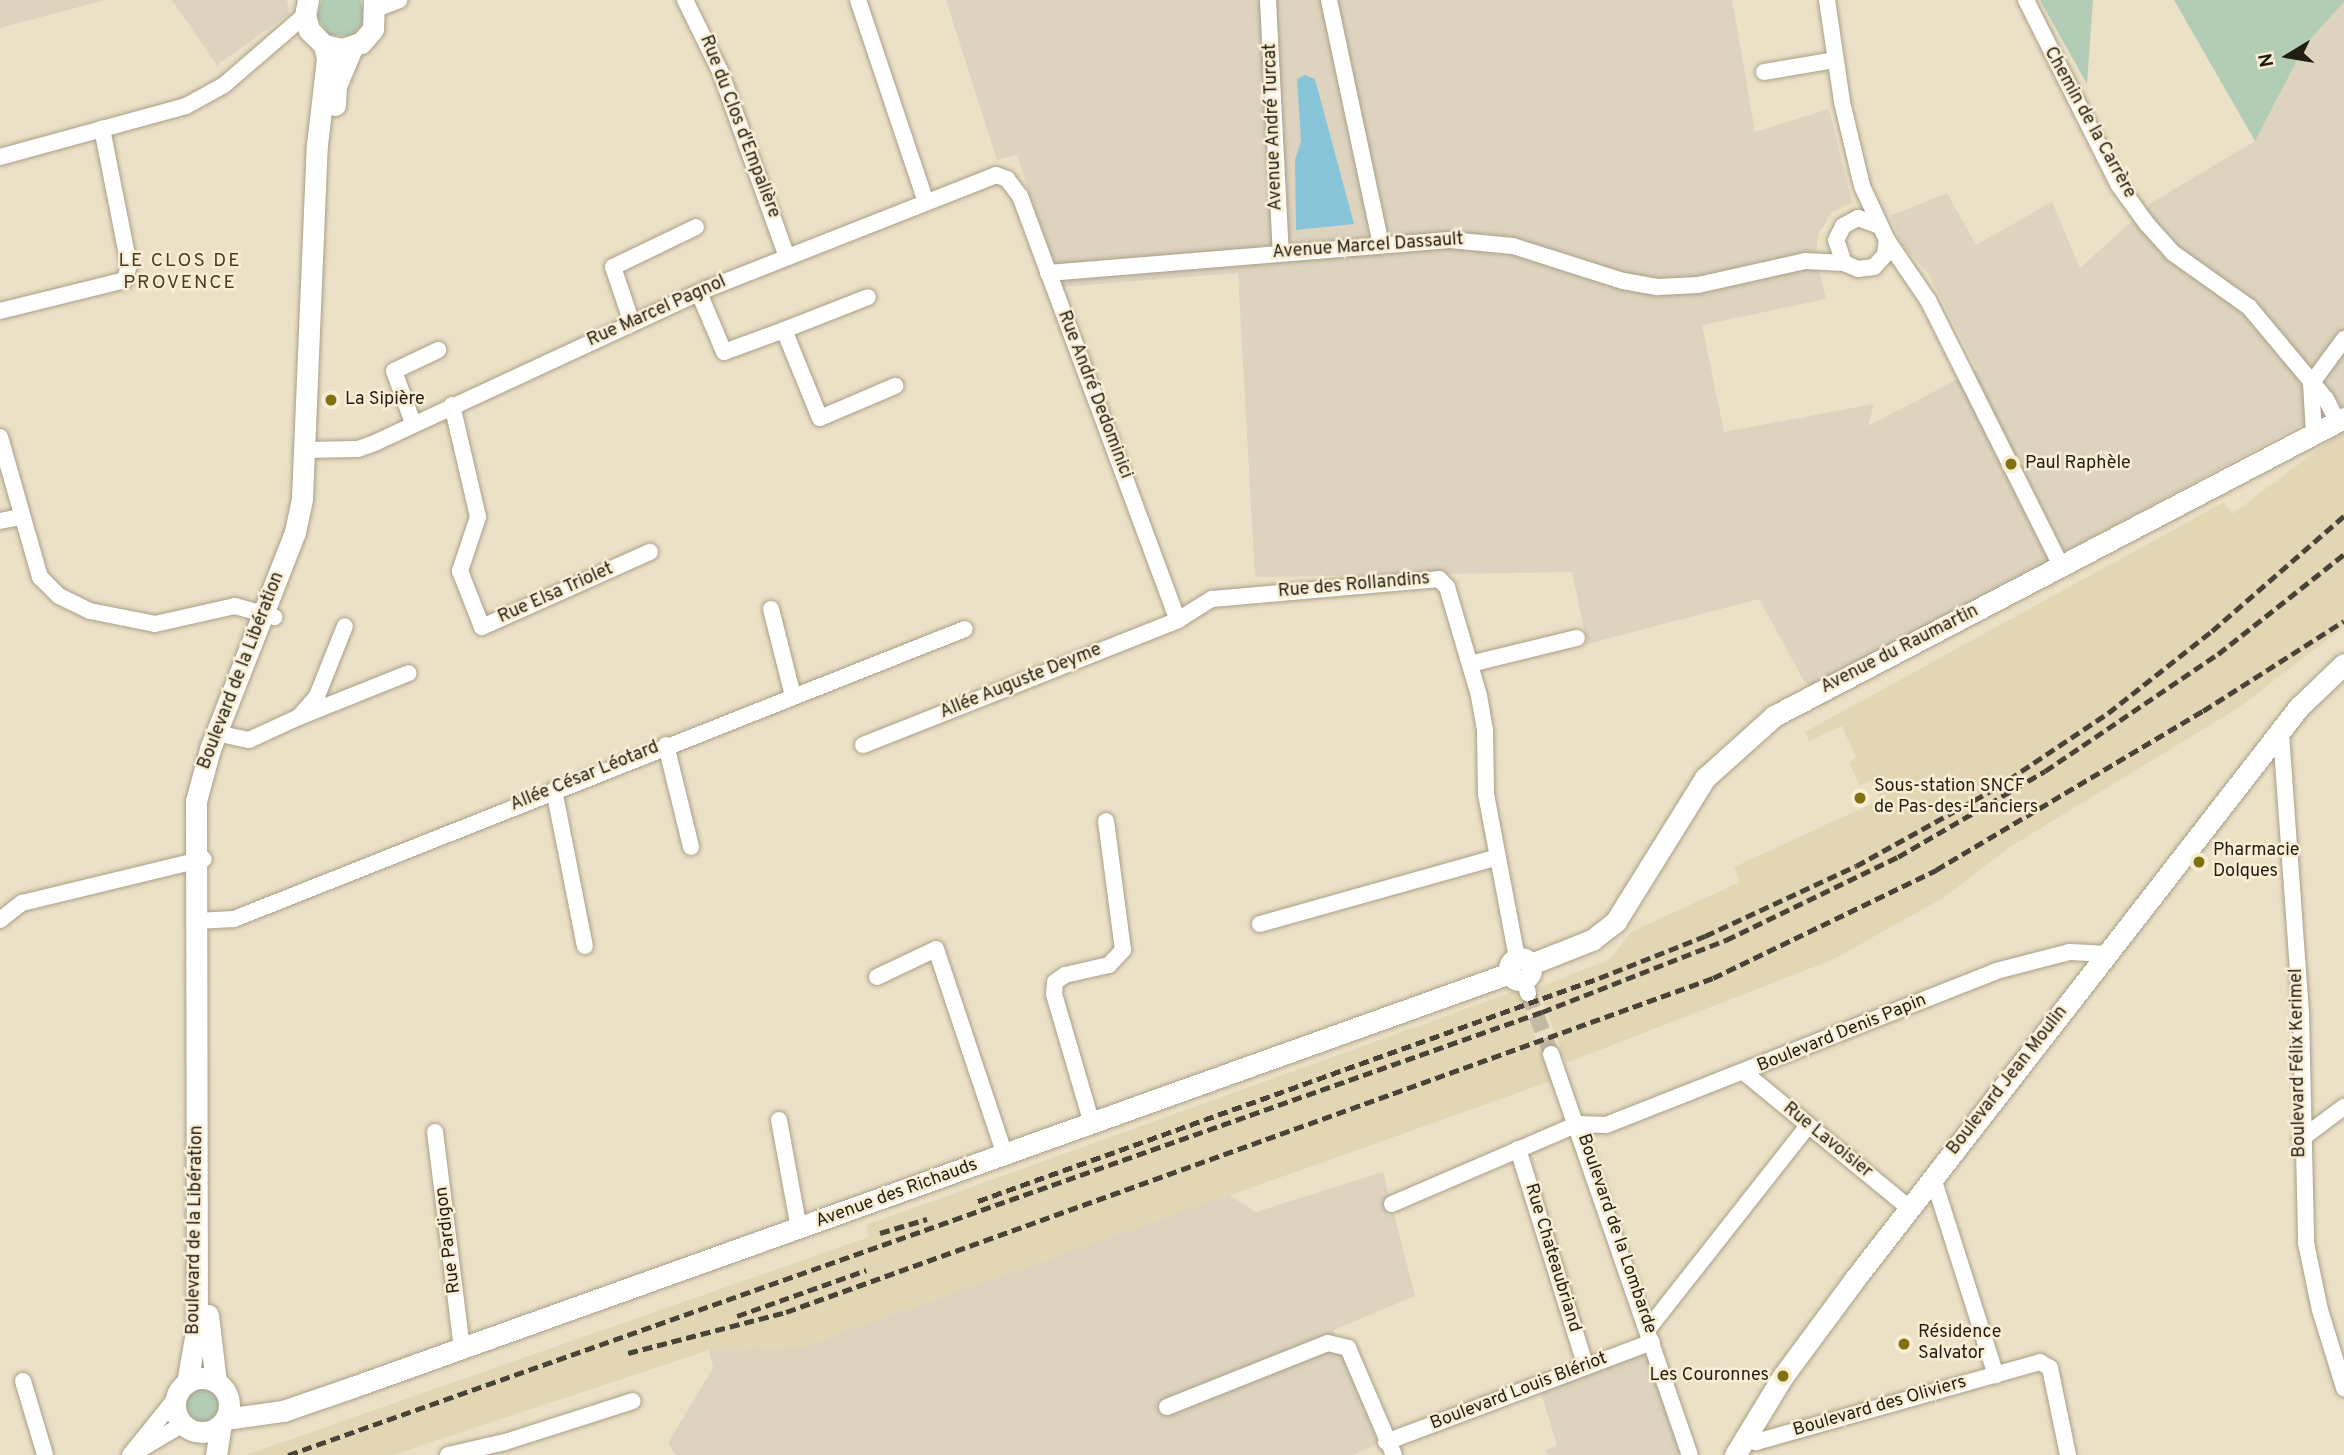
<!DOCTYPE html>
<html>
<head>
<meta charset="utf-8">
<style>
  body { margin:0 }
  #map { position:relative; width:2344px; height:1455px; overflow:hidden; background:#ebe1c7; font-family:Overpass,sans-serif }
  div>[style] { position:absolute }
  [style*='--x'] { left:calc(var(--x)*1px); top:calc(var(--y)*1px); width:calc(var(--w)*1px); rotate:calc(var(--a)*1deg) }
  .industrial>* { inset:0; background:#ddd3bf }
  .built>* { inset:0; background:#e2d6b5 }
  .green>* { inset:0; background:#b3ccb6 }
  .round { border-radius:50% }
  .water>* { inset:0; background:#88c5d9 }
  .minor-tunnel>* { height:16px; margin-top:-8px; transform-origin:0; background:repeating-linear-gradient(90deg,#c3baa3 0 16px,transparent 0 24px) }
  .roads { filter:drop-shadow(0 0 2px #a89f86) drop-shadow(0 0 2px #a89f86) }
  .minor>* { height:16px; margin:-8px; padding:0 8px; transform-origin:8px; border-radius:8px; background:#fff }
  .tertiary>* { height:21px; margin:-10.5px; padding:0 10.5px; transform-origin:10.5px; border-radius:10.5px; background:#fff }
  .tertiary>.ring { margin:-10.5px; padding:0; box-sizing:content-box; background:none; border:21px solid #fff; border-radius:50% }
  .rail>* { height:4.5px; margin-top:-2.25px; transform-origin:0; background:repeating-linear-gradient(90deg,#484336 0 10px,transparent 0 15px) }
  .dots>* { width:19px; height:19px; translate:-50% -50%; box-sizing:border-box; border:4px solid #f9eed4; border-radius:50% }
  span { translate:-50% -50%; white-space:nowrap; text-align:center; line-height:1.15; -webkit-text-stroke:5px #f9eed4; paint-order:stroke }
  .street-label { font-size:18px; color:#211e14 }
  .poi-label { font-size:18px; color:#211e14 }
  .left { translate:0 -50%; text-align:left }
  .right { translate:-100% -50%; text-align:right }
  .neighbourhood-label { font-size:19px; color:#453d27; letter-spacing:2px }
  .north { position:absolute; left:2253px; top:21px; width:70px; height:70px; -webkit-text-stroke:5px #f9eed4; paint-order:stroke; rotate:259deg; font-size:19px; font-weight:700; line-height:28px; text-align:center; color:#211e14 }
  .north::after { content:''; display:block; margin:auto; width:24px; height:32px; background:#211e14; clip-path:polygon(50% 0,100% 100%,50% 72%,0 100%) }
</style>
</head>
<body>
<div id="map">
  <div class="industrial">
    <div style="clip-path:polygon(0 0,105px 0,0 28px)"></div>
    <div style="clip-path:polygon(172px 0,287px 0,289px 14px,217px 65px)"></div>
    <div style="clip-path:polygon(946px 0,1732px 0,1755px 132px,1829px 109px,1852px 203px,1832px 212px,1818px 235px,1816px 257px,1826px 299px,1702px 325px,1724px 432px,1874px 404px,1868px 426px,1977px 369px,1928px 273px,1902px 245px,1890px 216px,1947px 193px,1976px 245px,2052px 202px,2080px 268px,2153px 202px,2255px 141px,2305px 45px,2344px 2px,2344px 407px,2297px 427px,1815px 687px,1804px 681px,1759px 599px,1587px 644px,1572px 572px,1255px 577px,1238px 273px,1061px 287px,1017px 155px,997px 160px)"></div>
    <div style="clip-path:polygon(1383px 1172px,1415px 1296px,1333px 1330px,1378px 1443px,1353px 1455px,676px 1455px,668px 1443px,713px 1368px,709px 1350px,800px 1348px,1229px 1195px,1256px 1212px)"></div>
    <div style="clip-path:polygon(1646px 1351px,1680px 1455px,1548px 1455px,1545px 1450px,1557px 1445px,1541px 1392px)"></div>
  </div>
  <div class="built">
    <div style="clip-path:polygon(2344px 430px,2344px 627px,2238px 708px,2008px 848px,1945px 897px,1832px 960px,1566px 1063px,1538px 988px,1610px 959px,1631px 932px,1740px 882px,1734px 867px,1880px 800px,1871px 781px,1860px 786px,1849px 762px,1856px 758px,1842px 726px,1809px 741px,1805px 732px,2224px 502px,2232px 514px)"></div>
    <div style="clip-path:polygon(1518px 990px,1551px 1081px,800px 1348px,709px 1350px,393px 1455px,246px 1455px,869px 1237px,866px 1225px)"></div>
  </div>
  <div class="green">
    <div style="clip-path:polygon(322px 0,360px 0,364px 10px,362px 25px,351px 36px,329px 35px,317px 16px)"></div>
    <div style="clip-path:polygon(2040px 0,2093px 0,2087px 84px)"></div>
    <div style="clip-path:polygon(2174px 0,2344px 0,2344px 2px,2305px 45px,2255px 141px)"></div>
    <div class="round" style="left:185px;top:1386px;width:36px;height:36px"></div>
  </div>
  <div class="water">
    <div style="clip-path:polygon(1305px 75px,1315px 79px,1354px 224px,1296px 230px,1295px 160px,1301px 141px,1297px 79px)"></div>
  </div>
  <div class="minor-tunnel">
    <div style="--x:1528;--y:993;--w:65;--a:69.3"></div>
  </div>
  <div class="roads">
    <div class="minor">
      <div style="--x:685;--y:0;--w:79;--a:63.8"></div>
      <div style="--x:720;--y:71;--w:198;--a:70.2"></div>
      <div style="--x:858;--y:0;--w:213;--a:71.4"></div>
      <div style="--x:1268;--y:0;--w:253;--a:87.1"></div>
      <div style="--x:1329;--y:0;--w:250;--a:78"></div>
      <div style="--x:1827;--y:0;--w:103;--a:81.6"></div>
      <div style="--x:1842;--y:102;--w:86;--a:76.6"></div>
      <div style="--x:1862;--y:186;--w:60;--a:65.2"></div>
      <div style="--x:1887;--y:240;--w:15;--a:98"></div>
      <div style="--x:1885;--y:255;--w:16;--a:133"></div>
      <div style="--x:1874;--y:267;--w:16;--a:173"></div>
      <div style="--x:1858;--y:269;--w:15;--a:-157"></div>
      <div style="--x:1844;--y:263;--w:24;--a:-109"></div>
      <div style="--x:1836;--y:240;--w:16;--a:-63"></div>
      <div style="--x:1843;--y:226;--w:17;--a:-28"></div>
      <div style="--x:1858;--y:218;--w:23;--a:20"></div>
      <div style="--x:2026;--y:0;--w:206;--a:63.4"></div>
      <div style="--x:2118;--y:184;--w:49;--a:54.1"></div>
      <div style="--x:2147;--y:224;--w:39;--a:48"></div>
      <div style="--x:2173;--y:253;--w:93;--a:35.4"></div>
      <div style="--x:2249;--y:307;--w:120;--a:50.1"></div>
      <div style="--x:2326;--y:399;--w:25;--a:63"></div>
      <div style="--x:376;--y:9;--w:25;--a:-21"></div>
      <div style="--x:1764;--y:72;--w:72;--a:-9.6"></div>
      <div style="--x:0;--y:157;--w:193;--a:-15.3"></div>
      <div style="--x:186;--y:106;--w:43;--a:-28.9"></div>
      <div style="--x:224;--y:85;--w:107;--a:-40.8"></div>
      <div style="--x:1887;--y:240;--w:73;--a:55.7"></div>
      <div style="--x:1928;--y:300;--w:297;--a:63.4"></div>
      <div style="--x:1048;--y:273;--w:403;--a:-4.7"></div>
      <div style="--x:1450;--y:240;--w:63;--a:5.4"></div>
      <div style="--x:1513;--y:246;--w:115;--a:17.7"></div>
      <div style="--x:1623;--y:281;--w:36;--a:10"></div>
      <div style="--x:1658;--y:287;--w:40;--a:-2.9"></div>
      <div style="--x:1698;--y:285;--w:110;--a:-12.6"></div>
      <div style="--x:1805;--y:261;--w:39;--a:3"></div>
      <div style="--x:699;--y:293;--w:64;--a:67"></div>
      <div style="--x:724;--y:352;--w:64;--a:-20.1"></div>
      <div style="--x:784;--y:330;--w:95;--a:67.8"></div>
      <div style="--x:820;--y:418;--w:82;--a:-23.1"></div>
      <div style="--x:0;--y:311;--w:129;--a:-13.9"></div>
      <div style="--x:125;--y:280;--w:16;--a:-75"></div>
      <div style="--x:129;--y:265;--w:139;--a:-101.2"></div>
      <div style="--x:632;--y:323;--w:59;--a:-108.7"></div>
      <div style="--x:613;--y:267;--w:92;--a:-25.7"></div>
      <div style="--x:784;--y:330;--w:90;--a:-21.4"></div>
      <div style="--x:2311;--y:384;--w:56;--a:-53.7"></div>
      <div style="--x:2311;--y:384;--w:49;--a:86.5"></div>
      <div style="--x:452;--y:405;--w:115;--a:76.9"></div>
      <div style="--x:478;--y:517;--w:57;--a:108.4"></div>
      <div style="--x:460;--y:571;--w:60;--a:68.6"></div>
      <div style="--x:482;--y:627;--w:184;--a:-24.1"></div>
      <div style="--x:413;--y:423;--w:55;--a:-110.1"></div>
      <div style="--x:394;--y:371;--w:49;--a:-25.5"></div>
      <div style="--x:0;--y:437;--w:146;--a:74.1"></div>
      <div style="--x:40;--y:577;--w:27;--a:45"></div>
      <div style="--x:59;--y:596;--w:34;--a:26"></div>
      <div style="--x:90;--y:611;--w:66;--a:11.3"></div>
      <div style="--x:155;--y:624;--w:82;--a:-12.7"></div>
      <div style="--x:235;--y:606;--w:41;--a:15.8"></div>
      <div style="--x:303;--y:450;--w:55;--a:-1"></div>
      <div style="--x:358;--y:449;--w:20;--a:-20"></div>
      <div style="--x:377;--y:442;--w:364;--a:-24.9"></div>
      <div style="--x:707;--y:289;--w:311;--a:-21.5"></div>
      <div style="--x:996;--y:175;--w:12;--a:20"></div>
      <div style="--x:1007;--y:179;--w:21;--a:53"></div>
      <div style="--x:1020;--y:196;--w:452;--a:69.6"></div>
      <div style="--x:0;--y:521;--w:20;--a:-11"></div>
      <div style="--x:771;--y:609;--w:90;--a:75.8"></div>
      <div style="--x:1470;--y:664;--w:110;--a:-13.7"></div>
      <div style="--x:299;--y:717;--w:118;--a:-21.8"></div>
      <div style="--x:216;--y:733;--w:34;--a:12"></div>
      <div style="--x:249;--y:740;--w:55;--a:-24.7"></div>
      <div style="--x:299;--y:717;--w:28;--a:-49"></div>
      <div style="--x:317;--y:696;--w:75;--a:-68.2"></div>
      <div style="--x:2281;--y:734;--w:282;--a:85.9"></div>
      <div style="--x:2301;--y:1015;--w:228;--a:88.7"></div>
      <div style="--x:2306;--y:1243;--w:68;--a:78.2"></div>
      <div style="--x:2320;--y:1310;--w:82;--a:72.9"></div>
      <div style="--x:666;--y:745;--w:105;--a:76.2"></div>
      <div style="--x:863;--y:745;--w:339;--a:-21.6"></div>
      <div style="--x:1178;--y:620;--w:40;--a:-32"></div>
      <div style="--x:1212;--y:599;--w:228;--a:-5"></div>
      <div style="--x:1439;--y:579;--w:11;--a:45"></div>
      <div style="--x:1447;--y:587;--w:114;--a:73.6"></div>
      <div style="--x:1479;--y:696;--w:36;--a:80"></div>
      <div style="--x:1485;--y:731;--w:63;--a:89.1"></div>
      <div style="--x:1486;--y:794;--w:167;--a:79.3"></div>
      <div style="--x:554;--y:790;--w:159;--a:78.8"></div>
      <div style="--x:0;--y:920;--w:28;--a:-38"></div>
      <div style="--x:22;--y:903;--w:187;--a:-13.6"></div>
      <div style="--x:196;--y:921;--w:38;--a:-3"></div>
      <div style="--x:234;--y:919;--w:786;--a:-21.64"></div>
      <div style="--x:1260;--y:924;--w:247;--a:-15.7"></div>
      <div style="--x:877;--y:977;--w:65;--a:-25.4"></div>
      <div style="--x:936;--y:949;--w:217;--a:71.5"></div>
      <div style="--x:1524;--y:980;--w:14;--a:73"></div>
      <div style="--x:1551;--y:1054;--w:424;--a:70.9"></div>
      <div style="--x:1746;--y:1074;--w:211;--a:39.4"></div>
      <div style="--x:779;--y:1120;--w:111;--a:79.6"></div>
      <div style="--x:1092;--y:1124;--w:135;--a:-106.3"></div>
      <div style="--x:1054;--y:994;--w:12;--a:-85"></div>
      <div style="--x:1055;--y:982;--w:12;--a:-35"></div>
      <div style="--x:1065;--y:975;--w:45;--a:-12.8"></div>
      <div style="--x:1109;--y:965;--w:21;--a:-47"></div>
      <div style="--x:1123;--y:950;--w:130;--a:-97.5"></div>
      <div style="--x:435;--y:1132;--w:219;--a:82.9"></div>
      <div style="--x:2301;--y:1139;--w:54;--a:-36.7"></div>
      <div style="--x:1518;--y:1149;--w:228;--a:72.7"></div>
      <div style="--x:1933;--y:1178;--w:207;--a:72.3"></div>
      <div style="--x:1392;--y:1204;--w:202;--a:-23.3"></div>
      <div style="--x:1578;--y:1124;--w:28;--a:2"></div>
      <div style="--x:1606;--y:1125;--w:419;--a:-21.5"></div>
      <div style="--x:1996;--y:971;--w:76;--a:-14.4"></div>
      <div style="--x:2070;--y:952;--w:37;--a:3"></div>
      <div style="--x:1648;--y:1329;--w:258;--a:-51.8"></div>
      <div style="--x:23;--y:1381;--w:77;--a:73.4"></div>
      <div style="--x:1167;--y:1407;--w:173;--a:-21.7"></div>
      <div style="--x:1328;--y:1343;--w:21;--a:14"></div>
      <div style="--x:1348;--y:1348;--w:116;--a:66.7"></div>
      <div style="--x:1745;--y:1436;--w:13;--a:29"></div>
      <div style="--x:1756;--y:1442;--w:295;--a:-15.7"></div>
      <div style="--x:2040;--y:1362;--w:12;--a:31"></div>
      <div style="--x:2050;--y:1368;--w:89;--a:78.3"></div>
      <div style="--x:1386;--y:1442;--w:284;--a:-20.6"></div>
      <div style="--x:136;--y:1452;--w:55;--a:-30.8"></div>
      <div style="--x:130;--y:1455;--w:73;--a:-51.1"></div>
      <div style="--x:448;--y:1455;--w:58;--a:-12.8"></div>
      <div style="--x:505;--y:1442;--w:134;--a:-17.8"></div>
    </div>
    <div class="tertiary">
      <div style="--x:308;--y:0;--w:15;--a:101"></div>
      <div style="--x:305;--y:15;--w:16;--a:75"></div>
      <div style="--x:309;--y:30;--w:21;--a:45"></div>
      <div style="--x:324;--y:45;--w:18;--a:13"></div>
      <div style="--x:342;--y:49;--w:20;--a:-18"></div>
      <div style="--x:361;--y:43;--w:18;--a:-49"></div>
      <div style="--x:373;--y:29;--w:29;--a:-88"></div>
      <div style="--x:335;--y:105;--w:19;--a:-87"></div>
      <div style="--x:336;--y:86;--w:41;--a:-67.2"></div>
      <div class="ring" style="left:1509px;top:958px;width:1px;height:1px"></div>
      <div style="--x:1531;--y:964;--w:66;--a:-21.5"></div>
      <div style="--x:1592;--y:940;--w:31;--a:-38"></div>
      <div style="--x:1616;--y:921;--w:168;--a:-58.1"></div>
      <div style="--x:1705;--y:778;--w:93;--a:-41.9"></div>
      <div style="--x:1774;--y:716;--w:643;--a:-27.6"></div>
      <div style="--x:208;--y:1315;--w:67;--a:83.2"></div>
      <div class="ring" style="left:175px;top:1378px;width:33px;height:33px"></div>
      <div style="--x:187;--y:1383;--w:58;--a:-80"></div>
      <div style="--x:197;--y:1326;--w:525;--a:-90.11"></div>
      <div style="--x:196;--y:801;--w:54;--a:-74.9"></div>
      <div style="--x:210;--y:749;--w:233;--a:-68.6"></div>
      <div style="--x:295;--y:532;--w:35;--a:-78"></div>
      <div style="--x:302;--y:498;--w:353;--a:-87.6"></div>
      <div style="--x:317;--y:145;--w:88;--a:-83.4"></div>
      <div style="--x:327;--y:58;--w:13;--a:-103"></div>
      <div style="--x:225;--y:1419;--w:59;--a:-7.9"></div>
      <div style="--x:283;--y:1411;--w:74;--a:-18.9"></div>
      <div style="--x:353;--y:1387;--w:1229;--a:-19.69"></div>
      <div style="--x:216;--y:1455;--w:31;--a:-81"></div>
      <div style="--x:1735;--y:1455;--w:92;--a:-58.7"></div>
      <div style="--x:1783;--y:1376;--w:119;--a:-53.5"></div>
      <div style="--x:1854;--y:1280;--w:726;--a:-52.17"></div>
      <div style="--x:2299;--y:707;--w:62;--a:-43.7"></div>
    </div>
  </div>
  <div class="rail">
    <div style="--x:978;--y:1201;--w:660;--a:-19.75"></div>
    <div style="--x:1599;--y:978;--w:114;--a:-21.6"></div>
    <div style="--x:1705;--y:936;--w:166;--a:-24.9"></div>
    <div style="--x:1856;--y:866;--w:160;--a:-29.1"></div>
    <div style="--x:1996;--y:788;--w:135;--a:-33.8"></div>
    <div style="--x:2108;--y:713;--w:132;--a:-38.3"></div>
    <div style="--x:2212;--y:631;--w:175;--a:-41.1"></div>
    <div style="--x:880;--y:1233;--w:49;--a:-16.6"></div>
    <div style="--x:737;--y:1316;--w:137;--a:-19.6"></div>
    <div style="--x:628;--y:1353;--w:163;--a:-14.5"></div>
    <div style="--x:786;--y:1312;--w:985;--a:-19.81"></div>
    <div style="--x:1713;--y:978;--w:248;--a:-25.8"></div>
    <div style="--x:1936;--y:870;--w:311;--a:-30.8"></div>
    <div style="--x:2203;--y:711;--w:167;--a:-32.6"></div>
    <div style="--x:288;--y:1455;--w:1330;--a:-19.46"></div>
    <div style="--x:1542;--y:1012;--w:198;--a:-21.4"></div>
    <div style="--x:1726;--y:940;--w:191;--a:-25.8"></div>
    <div style="--x:1898;--y:857;--w:170;--a:-30.3"></div>
    <div style="--x:2045;--y:771;--w:209;--a:-34.1"></div>
    <div style="--x:2218;--y:654;--w:161;--a:-38.4"></div>
  </div>
  <div class="dots">
    <div style="left:331px;top:400px;background:#81700f"></div>
    <div style="left:2011px;top:464px;background:#81700f"></div>
    <div style="left:1860px;top:798px;background:#81700f"></div>
    <div style="left:2199px;top:862px;background:#81700f"></div>
    <div style="left:1904px;top:1344px;background:#81700f"></div>
    <div style="left:1783px;top:1376px;background:#81700f"></div>
  </div>
  <div class="street-label">
    <span style="left:2089px;top:123px;rotate:61deg">Chemin de la Carrère</span>
    <span style="left:739px;top:127px;rotate:69deg">Rue du Clos d'Empalière</span>
    <span style="left:1274px;top:127px;rotate:-92deg">Avenue André Turcat</span>
    <span style="left:1368px;top:247px;rotate:-4deg">Avenue Marcel Dassault</span>
    <span style="left:657px;top:312px;rotate:-24deg">Rue Marcel Pagnol</span>
    <span style="left:1094px;top:395px;rotate:69deg">Rue André Dedominici</span>
    <span style="left:1354px;top:586px;rotate:-5deg">Rue des Rollandins</span>
    <span style="left:556px;top:594px;rotate:-24deg">Rue Elsa Triolet</span>
    <span style="left:1900px;top:650px;rotate:-27deg">Avenue du Raumartin</span>
    <span style="left:242px;top:671px;rotate:-69deg">Boulevard de la Libération</span>
    <span style="left:1021px;top:682px;rotate:-22deg">Allée Auguste Deyme</span>
    <span style="left:585px;top:777px;rotate:-22deg">Allée César Léotard</span>
    <span style="left:1842px;top:1034px;rotate:-22deg">Boulevard Denis Papin</span>
    <span style="left:2299px;top:1063px;rotate:-91deg">Boulevard Félix Kerimel</span>
    <span style="left:2008px;top:1081px;rotate:-52deg">Boulevard Jean Moulin</span>
    <span style="left:1827px;top:1141px;rotate:39deg">Rue Lavoisier</span>
    <span style="left:897px;top:1194px;rotate:-20deg">Avenue des Richauds</span>
    <span style="left:196px;top:1230px;rotate:-89deg">Boulevard de la Libération</span>
    <span style="left:1616px;top:1234px;rotate:71deg">Boulevard de la Lombarde</span>
    <span style="left:449px;top:1240px;rotate:-97deg">Rue Pardigon</span>
    <span style="left:1552px;top:1258px;rotate:73deg">Rue Chateaubriand</span>
    <span style="left:1519px;top:1392px;rotate:-21deg">Boulevard Louis Blériot</span>
    <span style="left:1880px;top:1407px;rotate:-16deg">Boulevard des Oliviers</span>
  </div>
  <div class="poi-label">
    <span class="left" style="left:345px;top:400px">La Sipière</span>
    <span class="left" style="left:2025px;top:464px">Paul Raphèle</span>
    <span class="left" style="left:1874px;top:798px">Sous-station SNCF<br>de Pas-des-Lanciers</span>
    <span class="left" style="left:2213px;top:862px">Pharmacie<br>Dolques</span>
    <span class="left" style="left:1918px;top:1344px">Résidence<br>Salvator</span>
    <span class="right" style="left:1769px;top:1376px">Les Couronnes</span>
  </div>
  <div class="neighbourhood-label">
    <span style="left:180px;top:273px">LE CLOS DE<br>PROVENCE</span>
  </div>
  <div class="north">N</div>
</div>
</body>
</html>
